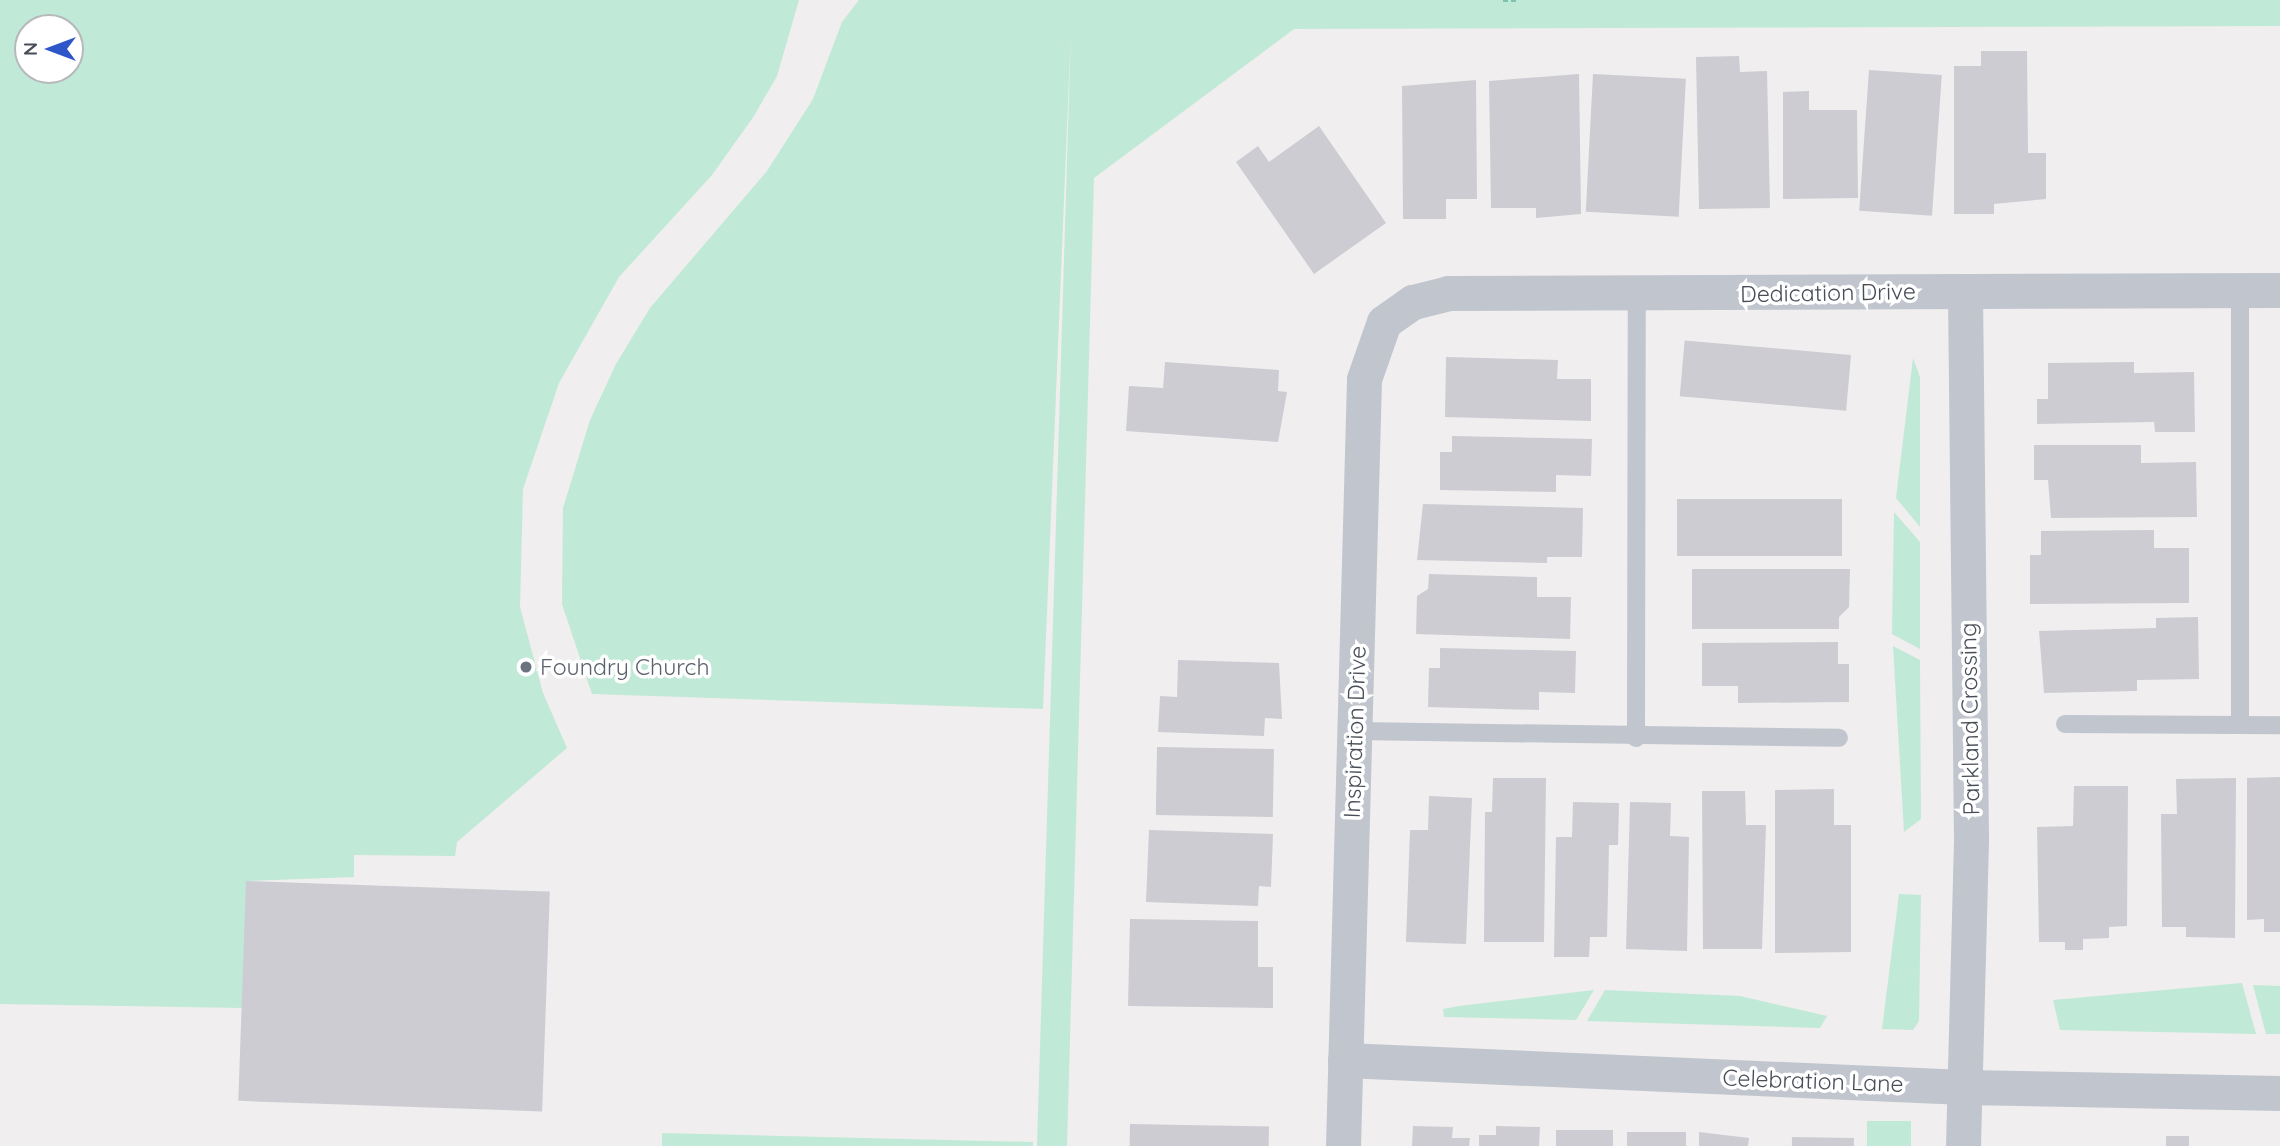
<!DOCTYPE html>
<html>
<head>
<meta charset="utf-8">
<style>
  body { margin:0 }
  #map { position:relative; width:2280px; height:1146px; overflow:hidden; background:#f0eeee; font-family:Quicksand,sans-serif }
  div>[style] { position:absolute }
  [style*='--x'] { left:calc(var(--x)*1px); top:calc(var(--y)*1px); width:calc(var(--w)*1px); rotate:calc(var(--a)*1deg) }
  .green>* { inset:0; background:#c1e9d7; transform-origin:0 0 }
  .building>* { inset:0; background:#ccccd2; transform-origin:0 0 }
  .path>* { height:4.5px; margin-top:-2.25px; transform-origin:0; background:repeating-linear-gradient(90deg,#7dc2ad 0 5px,transparent 0 8.5px) }
  .service>* { height:18px; margin:-9px; padding:0 9px; transform-origin:9px; border-radius:9px; background:#c0c5ce }
  .minor>* { height:35px; margin:-17.5px; padding:0 17.5px; transform-origin:17.5px; border-radius:17.5px; background:#c0c5ce }
  .dots>* { width:19px; height:19px; translate:-50% -50%; box-sizing:border-box; border:4px solid #fff; border-radius:50% }
  span { translate:-50% -50%; white-space:nowrap; text-align:center; line-height:1.15; -webkit-text-stroke:7px #fff; paint-order:stroke }
  .street-label { font-size:23px; color:#484e58 }
  .worship-label { font-size:23px; color:#5b616d }
  .left { translate:0 -50%; text-align:left }
  .north { position:absolute; left:14px; top:14px; width:70px; height:70px; box-sizing:border-box; background:#fff; border:2px solid #b6b8bc; border-radius:50%; rotate:270deg; font-size:19px; font-weight:700; line-height:28px; text-align:center; color:#484e58 }
  .north::after { content:''; display:block; margin:auto; width:24px; height:32px; background:#2f56c9; clip-path:polygon(50% 0,100% 100%,50% 72%,0 100%) }
</style>
</head>
<body>
<div id="map">
  <div class="green">
    <div style="clip-path:polygon(evenodd,0 0,799px 0,777px 76px,754px 116px,712px 175px,619px 277px,559px 383px,523px 489px,520px 607px,543px 693px,567px 748px,457px 842px,455px 856px,354px 855px,354px 877px,247px 881px,243px 1008px,0 1004px,0 0,28px 28px,70px 28px,70px 70px,28px 70px,28px 28px)"></div>
    <div style="clip-path:polygon(859px 0,2280px 0,2280px 26px,1294px 29px,1094px 178px,1067px 1146px,1037px 1146px,1071px 30px,1043px 709px,592px 694px,562px 604px,563px 508px,590px 420px,616px 364px,650px 308px,767px 171px,813px 99px,842px 22px)"></div>
    <div style="clip-path:polygon(1913px 358px,1920px 377px,1920px 527px,1896px 498px)"></div>
    <div style="clip-path:polygon(1894px 512px,1920px 542px,1920px 649px,1892px 634px)"></div>
    <div style="clip-path:polygon(1893px 646px,1920px 660px,1921px 819px,1904px 832px)"></div>
    <div style="clip-path:polygon(1899px 894px,1921px 895px,1919px 1021px,1913px 1030px,1882px 1029px)"></div>
    <div style="clip-path:polygon(2242px 983px,2256px 1034px,2060px 1030px,2053px 1000px)"></div>
    <div style="clip-path:polygon(2253px 985px,2280px 986px,2280px 1034px,2266px 1034px)"></div>
    <div style="clip-path:polygon(1594px 990px,1576px 1020px,1444px 1017px,1443px 1009px,1459px 1006px)"></div>
    <div style="clip-path:polygon(1605px 990px,1740px 996px,1827px 1016px,1820px 1028px,1587px 1021px)"></div>
    <div style="left:1867px;top:1121px;width:44px;height:25px"></div>
    <div style="clip-path:polygon(662px 1133px,1033px 1142px,1033px 1146px,662px 1146px)"></div>
  </div>
  <div class="building">
    <div style="clip-path:polygon(1981px 51px,2027px 51px,2028px 153px,2046px 153px,2046px 199px,1994px 204px,1994px 214px,1954px 214px,1954px 66px,1981px 66px)"></div>
    <div style="clip-path:polygon(1739px 56px,1740px 72px,1767px 71px,1770px 208px,1699px 209px,1696px 57px)"></div>
    <div style="left:1869px;top:70px;width:73px;height:141px;rotate:4deg"></div>
    <div style="clip-path:polygon(1579px 74px,1581px 214px,1536px 218px,1536px 208px,1491px 208px,1489px 81px)"></div>
    <div style="left:1593px;top:74px;width:93px;height:138px;rotate:3deg"></div>
    <div style="clip-path:polygon(1476px 80px,1477px 199px,1446px 199px,1446px 219px,1403px 219px,1402px 86px)"></div>
    <div style="clip-path:polygon(1809px 91px,1809px 110px,1857px 110px,1858px 198px,1783px 199px,1783px 92px)"></div>
    <div style="clip-path:polygon(1319px 126px,1386px 223px,1314px 274px,1236px 162px,1258px 146px,1269px 162px)"></div>
    <div style="left:1851px;top:355px;width:56px;height:167px;rotate:95deg"></div>
    <div style="clip-path:polygon(1446px 357px,1558px 360px,1557px 379px,1591px 379px,1591px 421px,1445px 417px)"></div>
    <div style="clip-path:polygon(1165px 362px,1279px 370px,1278px 391px,1287px 392px,1278px 442px,1126px 431px,1129px 386px,1163px 388px)"></div>
    <div style="clip-path:polygon(2134px 362px,2134px 373px,2194px 372px,2195px 432px,2155px 432px,2154px 422px,2037px 424px,2037px 399px,2048px 399px,2048px 363px)"></div>
    <div style="clip-path:polygon(1452px 436px,1592px 439px,1591px 476px,1556px 475px,1556px 492px,1440px 490px,1440px 452px,1452px 452px)"></div>
    <div style="clip-path:polygon(2034px 445px,2141px 445px,2141px 463px,2196px 462px,2197px 517px,2051px 518px,2048px 480px,2034px 480px)"></div>
    <div style="left:1842px;top:499px;width:57px;height:165px;rotate:90deg"></div>
    <div style="clip-path:polygon(1423px 504px,1583px 508px,1582px 557px,1547px 557px,1547px 563px,1417px 560px)"></div>
    <div style="clip-path:polygon(2154px 530px,2154px 548px,2189px 548px,2189px 603px,2030px 604px,2030px 555px,2041px 555px,2041px 531px)"></div>
    <div style="clip-path:polygon(1692px 569px,1850px 569px,1849px 607px,1839px 617px,1839px 629px,1692px 629px)"></div>
    <div style="clip-path:polygon(1429px 574px,1537px 577px,1537px 597px,1571px 597px,1570px 639px,1416px 634px,1417px 596px,1428px 589px)"></div>
    <div style="clip-path:polygon(2198px 617px,2199px 679px,2137px 680px,2137px 691px,2044px 693px,2039px 631px,2156px 628px,2156px 618px)"></div>
    <div style="clip-path:polygon(1838px 642px,1838px 664px,1849px 664px,1849px 702px,1738px 703px,1738px 686px,1702px 686px,1702px 643px)"></div>
    <div style="clip-path:polygon(1440px 648px,1576px 651px,1575px 693px,1539px 692px,1539px 710px,1428px 707px,1429px 668px,1440px 668px)"></div>
    <div style="clip-path:polygon(1178px 660px,1279px 663px,1282px 719px,1265px 718px,1264px 736px,1158px 732px,1160px 696px,1177px 697px)"></div>
    <div style="left:1157px;top:747px;width:117px;height:68px;rotate:1deg"></div>
    <div style="clip-path:polygon(2280px 777px,2280px 932px,2264px 932px,2264px 919px,2247px 920px,2247px 778px)"></div>
    <div style="clip-path:polygon(1493px 778px,1546px 778px,1544px 942px,1484px 942px,1485px 812px,1492px 812px)"></div>
    <div style="clip-path:polygon(2236px 778px,2235px 938px,2186px 937px,2186px 927px,2162px 927px,2161px 814px,2177px 814px,2176px 779px)"></div>
    <div style="clip-path:polygon(2074px 786px,2128px 786px,2127px 926px,2109px 927px,2109px 938px,2083px 939px,2083px 950px,2065px 950px,2065px 942px,2039px 942px,2037px 827px,2073px 826px)"></div>
    <div style="clip-path:polygon(1834px 789px,1834px 825px,1851px 825px,1851px 952px,1775px 953px,1775px 790px)"></div>
    <div style="clip-path:polygon(1702px 791px,1745px 791px,1746px 825px,1766px 825px,1762px 949px,1703px 949px)"></div>
    <div style="clip-path:polygon(1429px 796px,1472px 798px,1466px 944px,1406px 942px,1410px 830px,1428px 830px)"></div>
    <div style="clip-path:polygon(1573px 802px,1619px 803px,1618px 845px,1609px 845px,1607px 937px,1590px 937px,1589px 957px,1554px 957px,1556px 837px,1572px 837px)"></div>
    <div style="clip-path:polygon(1630px 802px,1671px 803px,1670px 836px,1689px 837px,1687px 951px,1626px 949px)"></div>
    <div style="clip-path:polygon(1149px 830px,1273px 834px,1271px 887px,1259px 886px,1258px 906px,1146px 902px)"></div>
    <div style="left:246px;top:881px;width:304px;height:220px;rotate:2deg"></div>
    <div style="clip-path:polygon(1130px 919px,1258px 921px,1258px 967px,1273px 967px,1273px 1008px,1128px 1006px)"></div>
    <div style="left:1130px;top:1124px;width:139px;height:22px;rotate:1deg"></div>
    <div style="clip-path:polygon(1413px 1126px,1453px 1127px,1452px 1138px,1470px 1138px,1469px 1146px,1412px 1146px)"></div>
    <div style="clip-path:polygon(1496px 1126px,1540px 1127px,1539px 1146px,1479px 1146px,1479px 1135px,1496px 1135px)"></div>
    <div style="left:1556px;top:1130px;width:57px;height:16px"></div>
    <div style="left:1627px;top:1132px;width:59px;height:14px"></div>
    <div style="clip-path:polygon(1699px 1132px,1749px 1138px,1748px 1146px,1699px 1146px)"></div>
    <div style="left:2166px;top:1136px;width:23px;height:10px"></div>
    <div style="left:1792px;top:1137px;width:62px;height:9px;rotate:1deg"></div>
  </div>
  <div class="path">
    <div style="--x:1503;--y:0;--w:14;--a:0"></div>
  </div>
  <div class="service">
    <div style="--x:2240;--y:290;--w:435;--a:90"></div>
    <div style="--x:2065;--y:724;--w:215;--a:0.3"></div>
    <div style="--x:1355;--y:731;--w:484;--a:0.8"></div>
    <div style="--x:1636;--y:738;--w:442;--a:-89.9"></div>
  </div>
  <div class="minor">
    <div style="--x:1345;--y:1060;--w:620;--a:2.5"></div>
    <div style="--x:1964;--y:1087;--w:316;--a:1.1"></div>
    <div style="--x:1343;--y:1146;--w:767;--a:-88.43"></div>
    <div style="--x:1364;--y:379;--w:60;--a:-70.7"></div>
    <div style="--x:1384;--y:322;--w:35;--a:-35"></div>
    <div style="--x:1413;--y:302;--w:36;--a:-14"></div>
    <div style="--x:1448;--y:293;--w:832;--a:-0.21"></div>
    <div style="--x:1963;--y:1146;--w:308;--a:-88.5"></div>
    <div style="--x:1971;--y:838;--w:547;--a:-90.63"></div>
  </div>
  <div class="dots">
    <div style="left:526px;top:667px;background:#6b7280"></div>
  </div>
  <div class="street-label">
    <span style="left:1828px;top:293px;rotate:-1deg">Dedication Drive</span>
    <span style="left:1970px;top:719px;rotate:-91deg">Parkland Crossing</span>
    <span style="left:1355px;top:732px;rotate:-88deg">Inspiration Drive</span>
    <span style="left:1813px;top:1081px;rotate:2deg">Celebration Lane</span>
  </div>
  <div class="worship-label">
    <span class="left" style="left:540px;top:667px">Foundry Church</span>
  </div>
  <div class="north">N</div>
</div>
</body>
</html>
